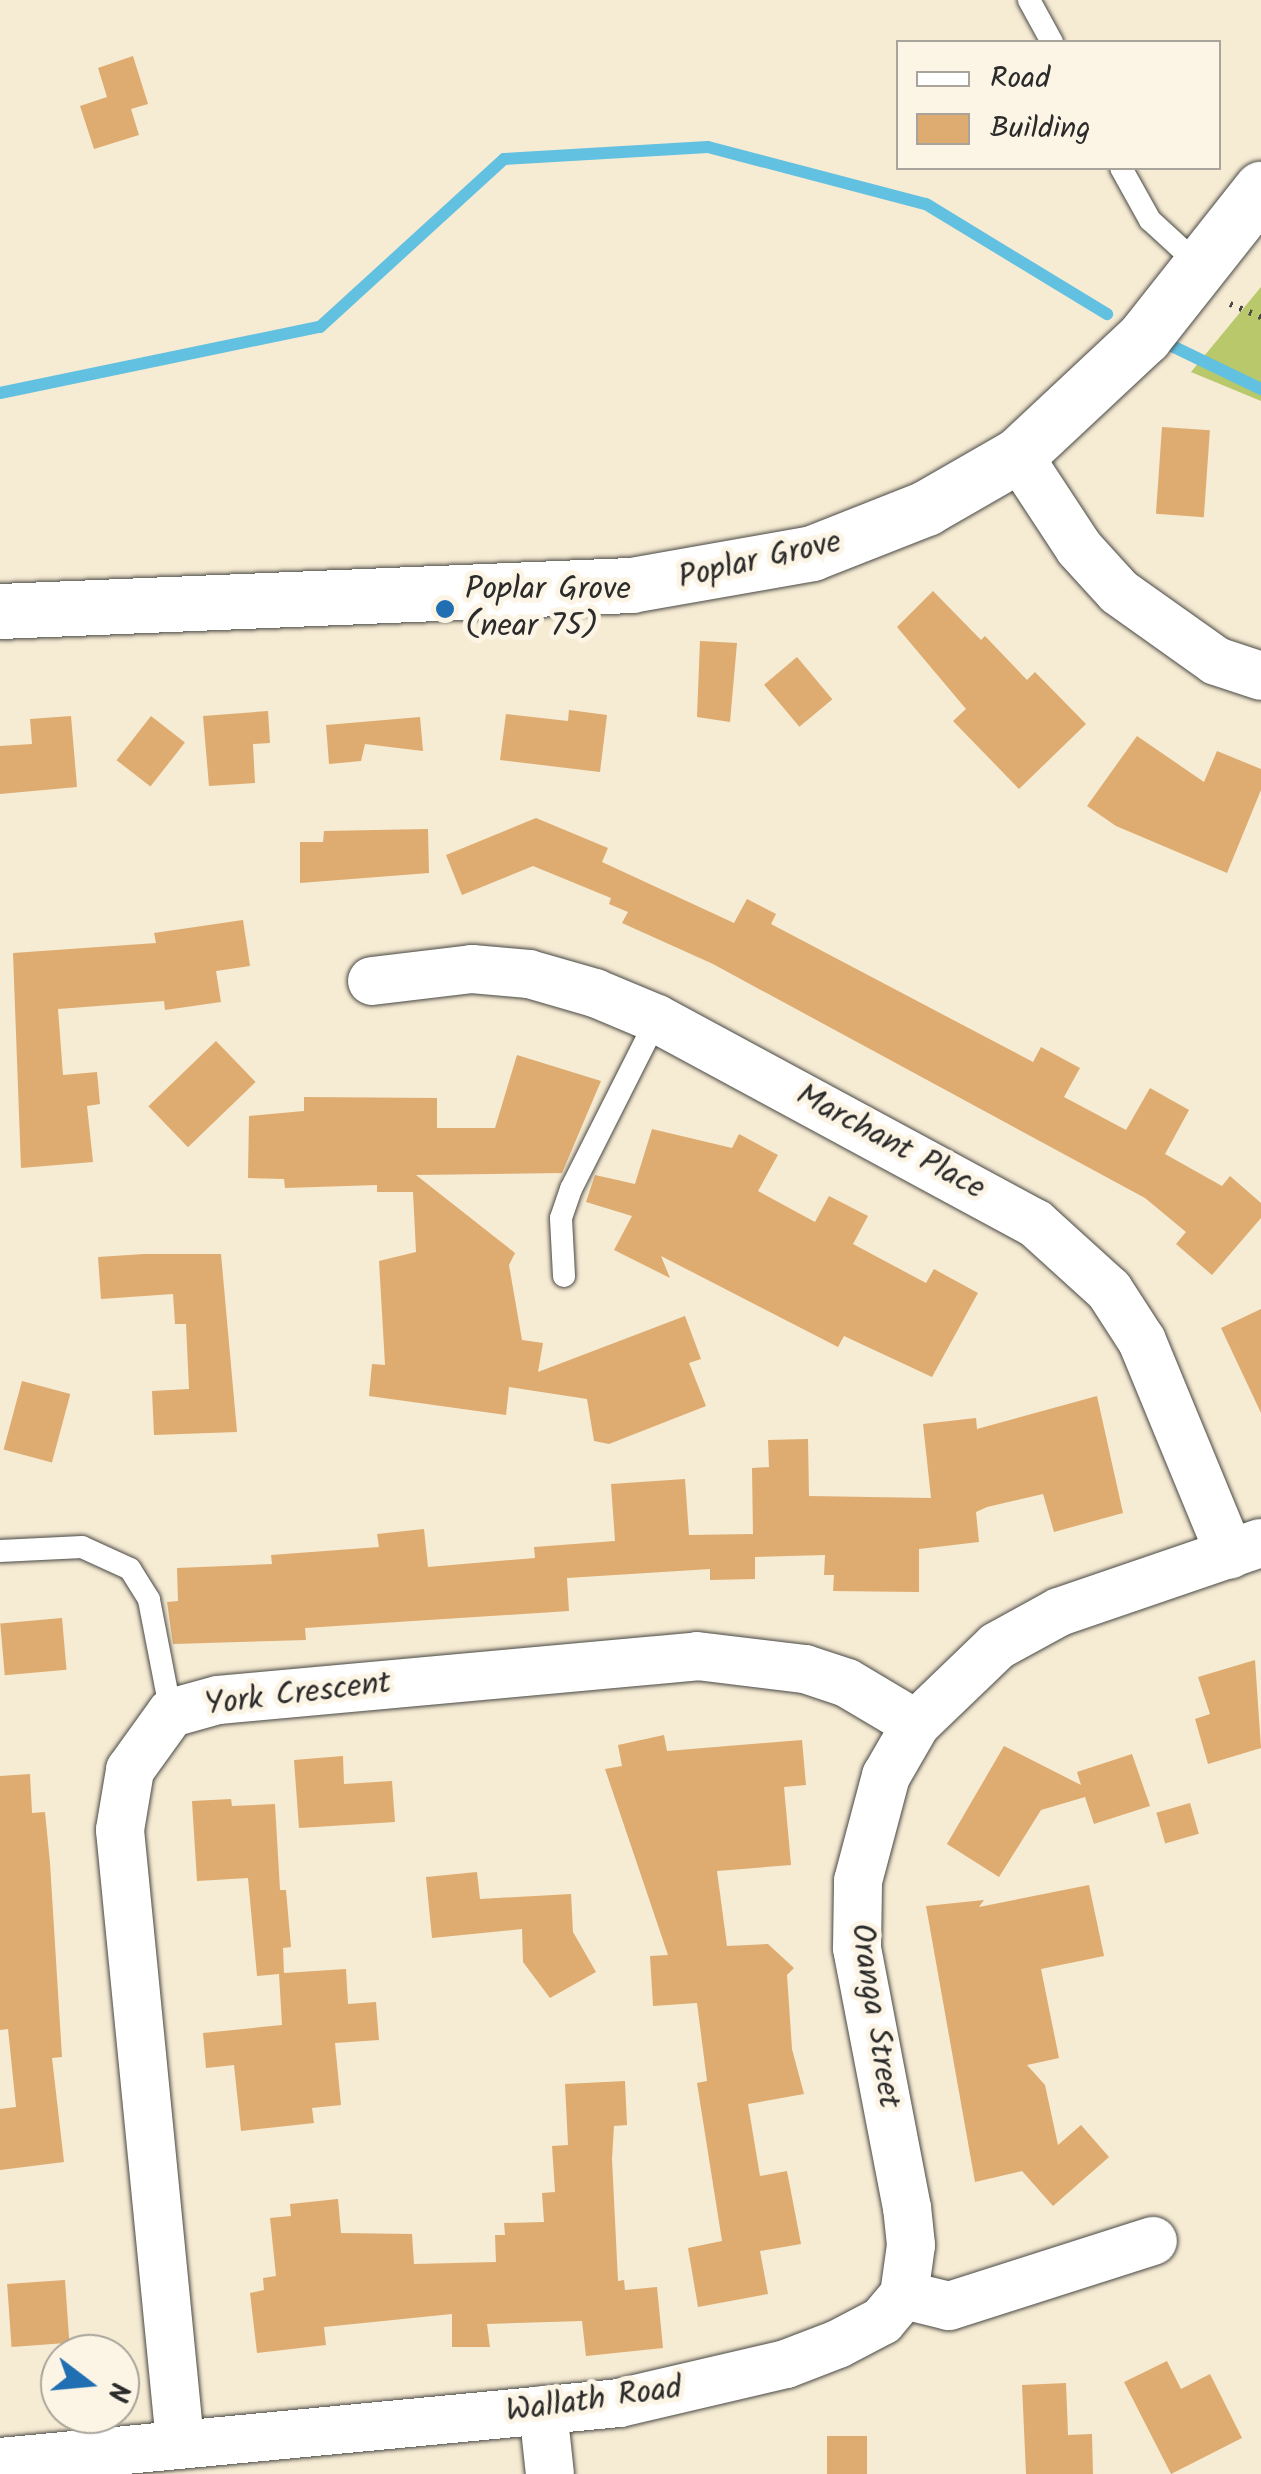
<!DOCTYPE html>
<html>
<head>
<meta charset="utf-8">
<style>
  body { margin:0 }
  #map { position:relative; width:1261px; height:2474px; overflow:hidden; background:#f6ebd3; font-family:Kalam,sans-serif }
  div>[style] { position:absolute }
  [style*='--x'] { left:calc(var(--x)*1px); top:calc(var(--y)*1px); width:calc(var(--w)*1px); rotate:calc(var(--a)*1deg) }
  .green>* { inset:0; background:#b8c86a }
  .stream>* { height:12px; margin:-6px; padding:0 6px; transform-origin:6px; border-radius:6px; background:#62c0e0 }
  .building>* { inset:0; background:#deac70; transform-origin:0 0 }
  .path>* { height:6px; margin-top:-3px; transform-origin:0; background:repeating-linear-gradient(90deg,#494844 0 2.5px,transparent 0 10.5px) }
  .roads { filter:drop-shadow(0 0 2px #494844) drop-shadow(0 0 2px #494844) }
  .lane>* { height:22px; margin:-11px; padding:0 11px; transform-origin:11px; border-radius:11px; background:#fff }
  .street>* { height:48px; margin:-24px; padding:0 24px; transform-origin:24px; border-radius:24px; background:#fff }
  .secondary>* { height:55px; margin:-27.5px; padding:0 27.5px; transform-origin:27.5px; border-radius:27.5px; background:#fff }
  .dots>* { width:28px; height:28px; translate:-50% -50%; box-sizing:border-box; border:5px solid #fcf5e5; border-radius:50% }
  span { translate:-50% -50%; white-space:nowrap; text-align:center; line-height:1.15; -webkit-text-stroke:10px #fcf5e5; paint-order:stroke }
  .street-label { font-size:32px; color:#2b2b2b }
  .poi-label { font-size:32px; color:#2b2b2b }
  .left { translate:0 -50%; text-align:left }
  .legend { position:absolute; left:896px; top:40px; width:325px; height:130px; box-sizing:border-box; background:#fcf5e5; border:2px solid #a8a49b; margin:0; padding:12px 18px; list-style:none; font-size:30px; color:#2b2b2b }
  .legend li { display:flex; align-items:center; gap:20px; height:50px }
  .legend b { width:50px; border:2px solid #a8a49b }
  .north { position:absolute; left:40px; top:2334px; width:100px; height:100px; box-sizing:border-box; background:#fcf5e5; border:2px solid #a8a49b; border-radius:50%; rotate:106deg; font-size:28px; font-weight:700; line-height:40px; text-align:center; color:#2b2b2b }
  .north::after { content:''; display:block; margin:auto; width:35px; height:45px; background:#1f6fb2; clip-path:polygon(50% 0,100% 100%,50% 72%,0 100%) }
</style>
</head>
<body>
<div id="map">
  <div class="green">
    <div style="clip-path:polygon(1261px 287px,1261px 401px,1191px 372px)"></div>
  </div>
  <div class="stream">
    <div style="--x:1172;--y:346;--w:99;--a:25.8"></div>
    <div style="--x:0;--y:393;--w:327;--a:-11.7"></div>
    <div style="--x:320;--y:327;--w:249;--a:-42.4"></div>
    <div style="--x:504;--y:159;--w:204;--a:-3.4"></div>
    <div style="--x:708;--y:147;--w:225;--a:14.7"></div>
    <div style="--x:926;--y:204;--w:212;--a:31.3"></div>
  </div>
  <div class="building">
    <div style="clip-path:polygon(133px 56px,148px 104px,131px 109px,139px 135px,94px 149px,80px 106px,107px 97px,98px 68px)"></div>
    <div style="left:1162px;top:427px;width:48px;height:87px;rotate:4deg"></div>
    <div style="clip-path:polygon(933px 591px,981px 640px,985px 636px,1027px 680px,1035px 672px,1086px 724px,1019px 789px,953px 721px,966px 709px,897px 627px)"></div>
    <div style="clip-path:polygon(700px 641px,737px 643px,730px 722px,697px 717px)"></div>
    <div style="left:797px;top:657px;width:55px;height:43px;rotate:50deg"></div>
    <div style="clip-path:polygon(569px 710px,607px 715px,600px 772px,500px 760px,506px 714px,568px 721px)"></div>
    <div style="clip-path:polygon(268px 711px,270px 743px,253px 744px,255px 783px,209px 786px,203px 716px)"></div>
    <div style="clip-path:polygon(71px 716px,77px 787px,0 794px,0 746px,32px 744px,30px 719px)"></div>
    <div style="left:151px;top:716px;width:43px;height:56px;rotate:38deg"></div>
    <div style="clip-path:polygon(420px 717px,423px 751px,365px 744px,361px 761px,329px 764px,326px 725px)"></div>
    <div style="clip-path:polygon(1137px 736px,1204px 782px,1217px 751px,1261px 769px,1261px 790px,1227px 873px,1116px 826px,1087px 806px)"></div>
    <div style="clip-path:polygon(536px 818px,608px 848px,602px 862px,734px 923px,747px 899px,776px 914px,771px 924px,1033px 1062px,1041px 1047px,1080px 1068px,1064px 1097px,1126px 1130px,1150px 1088px,1189px 1110px,1165px 1154px,1222px 1186px,1230px 1176px,1261px 1203px,1261px 1218px,1212px 1275px,1176px 1244px,1186px 1232px,1145px 1198px,713px 964px,622px 923px,628px 912px,609px 904px,611px 898px,533px 866px,462px 895px,446px 855px)"></div>
    <div style="clip-path:polygon(428px 829px,429px 873px,300px 883px,300px 842px,323px 842px,324px 831px)"></div>
    <div style="clip-path:polygon(243px 920px,250px 966px,216px 971px,221px 1002px,165px 1010px,164px 1001px,58px 1009px,63px 1075px,97px 1072px,100px 1104px,87px 1106px,93px 1162px,21px 1168px,13px 953px,156px 943px,154px 933px)"></div>
    <div style="left:216px;top:1041px;width:57px;height:94px;rotate:46deg"></div>
    <div style="clip-path:polygon(517px 1055px,601px 1081px,562px 1173px,416px 1175px,515px 1253px,509px 1265px,522px 1340px,543px 1343px,538px 1372px,685px 1316px,701px 1359px,689px 1363px,706px 1406px,609px 1444px,594px 1441px,587px 1399px,509px 1387px,506px 1415px,369px 1396px,372px 1364px,385px 1365px,379px 1261px,416px 1252px,413px 1192px,377px 1192px,377px 1185px,285px 1188px,284px 1179px,248px 1178px,249px 1116px,304px 1111px,304px 1097px,437px 1098px,437px 1128px,495px 1128px)"></div>
    <div style="clip-path:polygon(652px 1129px,732px 1148px,739px 1134px,778px 1155px,758px 1191px,815px 1222px,829px 1196px,868px 1216px,853px 1244px,926px 1283px,934px 1269px,978px 1293px,932px 1377px,844px 1336px,838px 1347px,661px 1256px,670px 1278px,614px 1250px,632px 1216px,586px 1202px,595px 1175px,635px 1184px)"></div>
    <div style="clip-path:polygon(144px 1254px,221px 1254px,237px 1432px,154px 1435px,152px 1391px,189px 1389px,186px 1324px,175px 1324px,173px 1294px,101px 1299px,98px 1257px)"></div>
    <div style="clip-path:polygon(1261px 1309px,1261px 1413px,1221px 1328px)"></div>
    <div style="left:22px;top:1381px;width:50px;height:71px;rotate:15deg"></div>
    <div style="clip-path:polygon(1097px 1396px,1123px 1513px,1054px 1532px,1043px 1494px,987px 1507px,976px 1512px,979px 1542px,919px 1549px,919px 1592px,833px 1591px,834px 1575px,824px 1575px,825px 1555px,755px 1557px,755px 1579px,710px 1580px,710px 1569px,567px 1578px,569px 1611px,305px 1628px,306px 1640px,173px 1644px,167px 1602px,178px 1601px,177px 1568px,272px 1564px,271px 1555px,379px 1547px,377px 1534px,424px 1529px,428px 1567px,535px 1558px,534px 1547px,615px 1541px,611px 1484px,685px 1479px,689px 1535px,753px 1534px,752px 1468px,769px 1467px,768px 1440px,808px 1439px,809px 1496px,931px 1498px,923px 1424px,976px 1418px,977px 1429px)"></div>
    <div style="left:62px;top:1618px;width:52px;height:62px;rotate:85deg"></div>
    <div style="clip-path:polygon(1255px 1660px,1261px 1748px,1208px 1764px,1195px 1719px,1210px 1714px,1198px 1677px)"></div>
    <div style="clip-path:polygon(664px 1735px,667px 1751px,802px 1740px,806px 1785px,784px 1787px,791px 1865px,717px 1871px,727px 1946px,768px 1944px,794px 1968px,787px 1975px,792px 2049px,804px 2094px,748px 2104px,760px 2176px,787px 2171px,801px 2244px,760px 2251px,768px 2294px,698px 2307px,688px 2248px,722px 2241px,697px 2083px,707px 2081px,697px 2003px,653px 2006px,650px 1956px,668px 1955px,605px 1769px,622px 1766px,618px 1745px)"></div>
    <div style="clip-path:polygon(1004px 1746px,1081px 1785px,1077px 1772px,1132px 1754px,1150px 1806px,1094px 1824px,1085px 1797px,1041px 1810px,999px 1877px,947px 1844px)"></div>
    <div style="clip-path:polygon(343px 1756px,344px 1784px,392px 1781px,395px 1822px,299px 1828px,294px 1760px)"></div>
    <div style="clip-path:polygon(30px 1774px,32px 1813px,45px 1812px,50px 1863px,62px 2057px,52px 2058px,64px 2162px,0 2170px,0 2109px,16px 2107px,8px 2029px,0 2030px,0 1776px)"></div>
    <div style="clip-path:polygon(231px 1799px,232px 1806px,275px 1804px,280px 1890px,286px 1890px,291px 1947px,283px 1948px,284px 1973px,346px 1969px,348px 2004px,376px 2002px,379px 2040px,335px 2043px,341px 2105px,312px 2108px,314px 2123px,241px 2131px,234px 2065px,206px 2068px,203px 2033px,282px 2025px,279px 1974px,257px 1976px,248px 1878px,197px 1881px,192px 1801px)"></div>
    <div style="left:1190px;top:1803px;width:32px;height:35px;rotate:74deg"></div>
    <div style="clip-path:polygon(477px 1872px,480px 1899px,571px 1894px,573px 1932px,596px 1972px,550px 1998px,523px 1962px,522px 1929px,432px 1938px,426px 1877px)"></div>
    <div style="clip-path:polygon(1089px 1885px,1104px 1956px,1041px 1969px,1059px 2058px,1027px 2065px,1045px 2085px,1058px 2145px,1081px 2125px,1109px 2157px,1053px 2206px,1022px 2171px,975px 2182px,926px 1906px,984px 1900px,979px 1907px)"></div>
    <div style="clip-path:polygon(625px 2081px,627px 2125px,614px 2126px,612px 2159px,618px 2281px,624px 2280px,625px 2290px,657px 2287px,663px 2348px,586px 2356px,582px 2321px,487px 2324px,490px 2347px,452px 2347px,452px 2314px,324px 2327px,326px 2345px,257px 2353px,250px 2293px,264px 2290px,263px 2278px,276px 2276px,270px 2218px,291px 2216px,290px 2204px,338px 2199px,341px 2233px,412px 2234px,414px 2264px,496px 2262px,495px 2235px,505px 2235px,504px 2223px,544px 2222px,542px 2193px,555px 2192px,552px 2146px,568px 2145px,565px 2084px)"></div>
    <div style="left:65px;top:2280px;width:63px;height:58px;rotate:86deg"></div>
    <div style="clip-path:polygon(1167px 2361px,1181px 2389px,1210px 2374px,1242px 2438px,1171px 2474px,1124px 2382px)"></div>
    <div style="clip-path:polygon(1066px 2383px,1068px 2435px,1092px 2434px,1093px 2474px,1026px 2474px,1022px 2385px)"></div>
    <div style="left:827px;top:2436px;width:40px;height:38px"></div>
  </div>
  <div class="path">
    <div style="--x:1230;--y:304;--w:34;--a:23"></div>
  </div>
  <div class="roads">
    <div class="lane">
      <div style="--x:1029;--y:0;--w:48;--a:61.3"></div>
      <div style="--x:1121;--y:168;--w:60;--a:60.9"></div>
      <div style="--x:1150;--y:220;--w:68;--a:42.6"></div>
      <div style="--x:564;--y:1276;--w:58;--a:-93"></div>
      <div style="--x:561;--y:1218;--w:31;--a:-71"></div>
      <div style="--x:571;--y:1189;--w:191;--a:-63.2"></div>
      <div style="--x:0;--y:1551;--w:82;--a:-2.8"></div>
      <div style="--x:82;--y:1547;--w:53;--a:24.6"></div>
      <div style="--x:130;--y:1569;--w:36;--a:58"></div>
      <div style="--x:149;--y:1600;--w:115;--a:79"></div>
    </div>
    <div class="street">
      <div style="--x:1018;--y:455;--w:111;--a:56.7"></div>
      <div style="--x:1079;--y:548;--w:59;--a:47.7"></div>
      <div style="--x:1119;--y:592;--w:119;--a:35.4"></div>
      <div style="--x:1216;--y:661;--w:47;--a:18.4"></div>
      <div style="--x:372;--y:981;--w:101;--a:-6.8"></div>
      <div style="--x:472;--y:969;--w:57;--a:5"></div>
      <div style="--x:529;--y:974;--w:69;--a:16.1"></div>
      <div style="--x:595;--y:993;--w:67;--a:22.8"></div>
      <div style="--x:657;--y:1019;--w:430;--a:28.4"></div>
      <div style="--x:1035;--y:1223;--w:100;--a:42.2"></div>
      <div style="--x:1109;--y:1290;--w:61;--a:57.1"></div>
      <div style="--x:1142;--y:1341;--w:231;--a:67.6"></div>
      <div style="--x:904;--y:2295;--w:50;--a:-82"></div>
      <div style="--x:911;--y:2245;--w:37;--a:-96"></div>
      <div style="--x:907;--y:2208;--w:265;--a:-100.9"></div>
      <div style="--x:857;--y:1948;--w:67;--a:-89.1"></div>
      <div style="--x:858;--y:1881;--w:109;--a:-75.1"></div>
      <div style="--x:886;--y:1776;--w:60;--a:-60"></div>
      <div style="--x:916;--y:1724;--w:112;--a:-43.9"></div>
      <div style="--x:997;--y:1646;--w:71;--a:-28.7"></div>
      <div style="--x:1059;--y:1612;--w:213;--a:-18.9"></div>
      <div style="--x:543;--y:2410;--w:64;--a:83.8"></div>
      <div style="--x:180;--y:2442;--w:615;--a:-95.6"></div>
      <div style="--x:120;--y:1830;--w:61;--a:-80.5"></div>
      <div style="--x:130;--y:1770;--w:70;--a:-54.3"></div>
      <div style="--x:171;--y:1713;--w:49;--a:-15.5"></div>
      <div style="--x:218;--y:1700;--w:481;--a:-5.2"></div>
      <div style="--x:697;--y:1656;--w:109;--a:6.9"></div>
      <div style="--x:805;--y:1669;--w:44;--a:18.4"></div>
      <div style="--x:847;--y:1683;--w:80;--a:30.7"></div>
      <div style="--x:0;--y:2462;--w:622;--a:-5.44"></div>
      <div style="--x:619;--y:2403;--w:171;--a:-13.1"></div>
      <div style="--x:786;--y:2364;--w:56;--a:-21"></div>
      <div style="--x:838;--y:2344;--w:50;--a:-27.6"></div>
      <div style="--x:882;--y:2321;--w:34;--a:-50"></div>
      <div style="--x:904;--y:2295;--w:46;--a:13.7"></div>
      <div style="--x:949;--y:2306;--w:214;--a:-17.7"></div>
    </div>
    <div class="secondary">
      <div style="--x:0;--y:611;--w:632;--a:-2.36"></div>
      <div style="--x:631;--y:585;--w:184;--a:-10"></div>
      <div style="--x:812;--y:553;--w:123;--a:-21.5"></div>
      <div style="--x:926;--y:508;--w:106;--a:-29.9"></div>
      <div style="--x:1018;--y:455;--w:173;--a:-43.1"></div>
      <div style="--x:1144;--y:337;--w:189;--a:-51.7"></div>
    </div>
  </div>
  <div class="dots">
    <div style="left:445px;top:609px;background:#1f6fb2"></div>
  </div>
  <div class="street-label">
    <span style="left:760px;top:561px;rotate:-13deg">Poplar Grove</span>
    <span style="left:890px;top:1143px;rotate:28deg">Marchant Place</span>
    <span style="left:298px;top:1695px;rotate:-7deg">York Crescent</span>
    <span style="left:874px;top:2016px;rotate:81deg">Oranga Street</span>
    <span style="left:594px;top:2401px;rotate:-8deg">Wallath Road</span>
  </div>
  <div class="poi-label">
    <span class="left" style="left:465px;top:609px">Poplar Grove<br>(near 75)</span>
  </div>
  <ul class="legend">
  <li><b style="height:12px;background:#fff"></b>Road</li>
  <li><b style="height:28px;background:#deac70"></b>Building</li>
  </ul>
  <div class="north">N</div>
</div>
</body>
</html>
